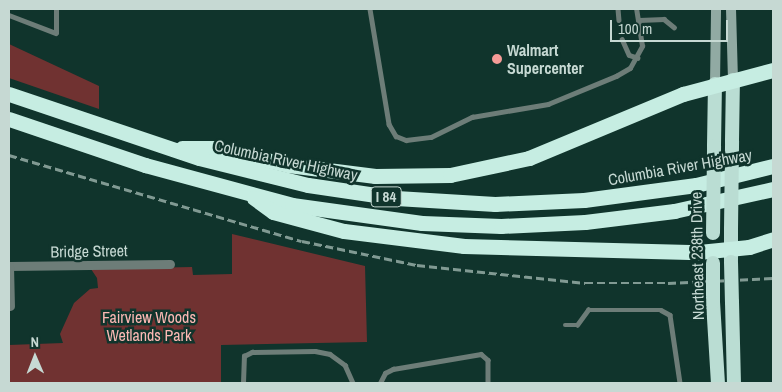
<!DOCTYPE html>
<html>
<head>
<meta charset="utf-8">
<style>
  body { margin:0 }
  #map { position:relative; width:782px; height:392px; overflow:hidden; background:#10342c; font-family:"Archivo Narrow",sans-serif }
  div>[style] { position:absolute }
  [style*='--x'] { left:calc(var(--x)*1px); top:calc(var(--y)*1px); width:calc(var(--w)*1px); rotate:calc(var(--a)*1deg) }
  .green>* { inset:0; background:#703231 }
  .service>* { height:4.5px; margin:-2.25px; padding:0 2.25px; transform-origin:2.25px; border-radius:2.25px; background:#6d7d78 }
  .minor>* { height:9px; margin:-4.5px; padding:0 4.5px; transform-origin:4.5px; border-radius:4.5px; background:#6d7d78 }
  .secondary>* { height:10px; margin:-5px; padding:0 5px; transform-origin:5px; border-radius:5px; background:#91aaa3 }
  .trunk>* { height:14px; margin:-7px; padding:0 7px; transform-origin:7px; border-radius:7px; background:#baddd3 }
  .motorway>* { height:15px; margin:-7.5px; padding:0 7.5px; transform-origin:7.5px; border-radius:7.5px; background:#c6ede2 }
  .rail>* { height:2.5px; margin-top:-1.25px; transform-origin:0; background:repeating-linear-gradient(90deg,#819a93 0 8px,transparent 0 12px) }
  .trunk-bridge>* { height:14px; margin:-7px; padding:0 7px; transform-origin:7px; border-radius:7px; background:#baddd3 }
  .dots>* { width:14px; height:14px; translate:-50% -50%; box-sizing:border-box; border:2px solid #10342c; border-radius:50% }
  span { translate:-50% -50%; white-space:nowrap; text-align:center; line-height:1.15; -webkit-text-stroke:5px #10342c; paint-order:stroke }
  .shield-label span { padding:1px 4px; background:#10342c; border:1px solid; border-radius:4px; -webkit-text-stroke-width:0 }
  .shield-label { font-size:15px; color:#c6d9d3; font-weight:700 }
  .poi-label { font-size:16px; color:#c6d9d3; font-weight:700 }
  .left { translate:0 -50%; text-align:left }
  .street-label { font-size:16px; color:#c6d9d3 }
  .park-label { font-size:16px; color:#fbb8b4 }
  .frame { position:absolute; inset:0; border:10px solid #c6d9d3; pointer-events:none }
  .north { position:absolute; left:10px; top:332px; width:50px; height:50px; -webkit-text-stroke:4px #10342c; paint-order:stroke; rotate:359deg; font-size:14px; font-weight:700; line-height:20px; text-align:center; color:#c6d9d3 }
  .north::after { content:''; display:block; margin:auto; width:18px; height:22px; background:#c6d9d3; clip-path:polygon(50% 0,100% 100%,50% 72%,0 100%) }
  .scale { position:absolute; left:610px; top:20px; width:118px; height:22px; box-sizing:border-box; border:2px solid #c6d9d3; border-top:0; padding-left:6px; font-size:15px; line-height:18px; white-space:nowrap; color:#c6d9d3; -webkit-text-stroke:4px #10342c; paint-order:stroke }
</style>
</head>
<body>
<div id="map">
  <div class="green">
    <div style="clip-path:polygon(9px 44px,99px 86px,99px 109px,9px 78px)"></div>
    <div style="clip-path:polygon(232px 234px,365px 266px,367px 342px,221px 345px,221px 383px,9px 383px,9px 345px,63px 343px,60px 334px,74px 303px,90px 289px,98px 288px,97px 278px,91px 269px,192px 267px,193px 275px,232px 274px)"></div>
  </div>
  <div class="service">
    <div style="--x:370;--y:9;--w:117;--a:80.6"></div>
    <div style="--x:389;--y:124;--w:14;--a:60"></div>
    <div style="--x:396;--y:136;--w:11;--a:22"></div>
    <div style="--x:406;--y:140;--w:25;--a:-7"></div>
    <div style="--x:431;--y:137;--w:46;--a:-26"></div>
    <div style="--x:472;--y:117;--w:77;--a:-9.7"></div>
    <div style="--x:548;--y:104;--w:74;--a:-22.4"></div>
    <div style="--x:616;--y:76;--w:16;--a:-30"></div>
    <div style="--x:630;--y:68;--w:25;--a:-61"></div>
    <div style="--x:642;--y:46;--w:37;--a:-99"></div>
    <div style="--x:618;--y:9;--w:11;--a:85"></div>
    <div style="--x:9;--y:15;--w:50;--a:21"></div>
    <div style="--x:56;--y:33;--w:24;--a:-90"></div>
    <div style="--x:639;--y:20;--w:25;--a:-2"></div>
    <div style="--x:664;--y:19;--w:13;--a:39"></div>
    <div style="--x:622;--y:39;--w:17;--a:66"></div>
    <div style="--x:629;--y:55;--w:9;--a:18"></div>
    <div style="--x:565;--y:325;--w:12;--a:0"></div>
    <div style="--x:577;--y:325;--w:19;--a:-54"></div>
    <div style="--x:588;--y:310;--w:73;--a:0"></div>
    <div style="--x:661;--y:310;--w:10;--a:29"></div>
    <div style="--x:670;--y:315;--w:69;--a:81.6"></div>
    <div style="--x:243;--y:383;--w:27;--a:-88"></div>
    <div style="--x:244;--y:356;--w:9;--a:-27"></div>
    <div style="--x:252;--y:352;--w:63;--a:-0.9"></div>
    <div style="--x:315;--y:351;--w:15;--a:11"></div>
    <div style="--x:330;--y:354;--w:19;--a:36"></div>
    <div style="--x:345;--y:365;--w:20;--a:66"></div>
    <div style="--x:380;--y:383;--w:11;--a:-63"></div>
    <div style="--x:385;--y:373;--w:9;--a:-27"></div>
    <div style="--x:393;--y:369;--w:89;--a:-9.7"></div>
    <div style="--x:481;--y:354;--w:9;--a:41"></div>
    <div style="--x:488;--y:360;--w:23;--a:90"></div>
  </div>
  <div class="minor">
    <div style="--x:9;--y:266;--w:161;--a:-0.7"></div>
    <div style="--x:9;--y:266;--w:40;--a:88.6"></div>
  </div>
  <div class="secondary">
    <div style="--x:731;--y:9;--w:71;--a:88.4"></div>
    <div style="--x:715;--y:84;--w:75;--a:-89.2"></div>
  </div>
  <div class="trunk">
    <div style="--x:732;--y:141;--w:61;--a:-89.1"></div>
    <div style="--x:714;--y:146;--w:62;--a:-89.1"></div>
    <div style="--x:731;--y:229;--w:31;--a:90"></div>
    <div style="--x:713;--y:302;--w:81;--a:86.5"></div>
    <div style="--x:732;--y:302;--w:81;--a:88.6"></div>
  </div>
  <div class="motorway">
    <div style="--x:9;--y:94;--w:200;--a:18.6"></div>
    <div style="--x:199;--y:158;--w:112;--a:13.9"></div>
    <div style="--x:308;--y:185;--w:89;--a:8.4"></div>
    <div style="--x:396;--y:198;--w:99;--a:3.5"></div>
    <div style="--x:495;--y:204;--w:89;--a:-2.6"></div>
    <div style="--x:584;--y:200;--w:113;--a:-7.6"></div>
    <div style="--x:696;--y:185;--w:79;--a:-13.9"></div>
    <div style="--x:9;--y:119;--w:144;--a:18.7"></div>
    <div style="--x:145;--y:165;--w:152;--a:15.2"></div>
    <div style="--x:292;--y:205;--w:131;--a:7.9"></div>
    <div style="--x:422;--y:223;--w:79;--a:2.2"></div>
    <div style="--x:501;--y:226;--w:84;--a:-2.7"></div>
    <div style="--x:585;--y:222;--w:90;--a:-7"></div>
    <div style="--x:674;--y:211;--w:101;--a:-12.5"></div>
    <div style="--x:182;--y:148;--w:32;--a:0"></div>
    <div style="--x:214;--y:148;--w:76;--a:12.9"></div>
    <div style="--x:288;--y:165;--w:88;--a:7.2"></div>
    <div style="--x:375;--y:176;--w:75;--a:-0.8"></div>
    <div style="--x:450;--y:175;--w:81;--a:-12.1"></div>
    <div style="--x:529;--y:158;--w:167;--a:-22.6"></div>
    <div style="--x:683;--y:94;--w:93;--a:-14.9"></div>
    <div style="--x:254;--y:198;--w:24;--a:36"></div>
    <div style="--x:273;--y:212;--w:73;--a:15"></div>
    <div style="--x:344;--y:231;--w:121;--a:7.1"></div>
    <div style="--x:464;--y:246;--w:235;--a:1.5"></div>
    <div style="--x:699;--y:252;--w:50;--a:-5.7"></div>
    <div style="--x:749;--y:247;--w:25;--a:-18"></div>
  </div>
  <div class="rail">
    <div style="--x:9;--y:155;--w:305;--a:16.4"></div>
    <div style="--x:302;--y:241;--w:117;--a:11.8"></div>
    <div style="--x:417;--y:265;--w:169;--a:6.1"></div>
    <div style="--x:585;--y:283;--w:83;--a:0"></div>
    <div style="--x:668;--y:283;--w:105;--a:-2.7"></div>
  </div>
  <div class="trunk-bridge">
    <div style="--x:731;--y:229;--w:88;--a:-89.3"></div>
    <div style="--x:713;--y:233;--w:87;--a:-89.3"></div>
    <div style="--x:731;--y:262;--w:40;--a:88.6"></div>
    <div style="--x:713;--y:263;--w:39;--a:90"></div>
  </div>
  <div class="dots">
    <div style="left:497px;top:59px;background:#f59b97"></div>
  </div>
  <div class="shield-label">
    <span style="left:386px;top:197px">I 84</span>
  </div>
  <div class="poi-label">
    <span class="left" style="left:507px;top:59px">Walmart<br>Supercenter</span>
  </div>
  <div class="street-label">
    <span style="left:286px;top:160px;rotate:12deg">Columbia River Highway</span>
    <span style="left:680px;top:167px;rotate:-10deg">Columbia River Highway</span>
    <span style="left:89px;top:251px;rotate:-1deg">Bridge Street</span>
    <span style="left:697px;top:256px;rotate:-91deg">Northeast 238th Drive</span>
  </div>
  <div class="park-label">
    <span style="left:149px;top:326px">Fairview Woods<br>Wetlands Park</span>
  </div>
  <div class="frame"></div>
  <div class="north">N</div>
  <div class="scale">100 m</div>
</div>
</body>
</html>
